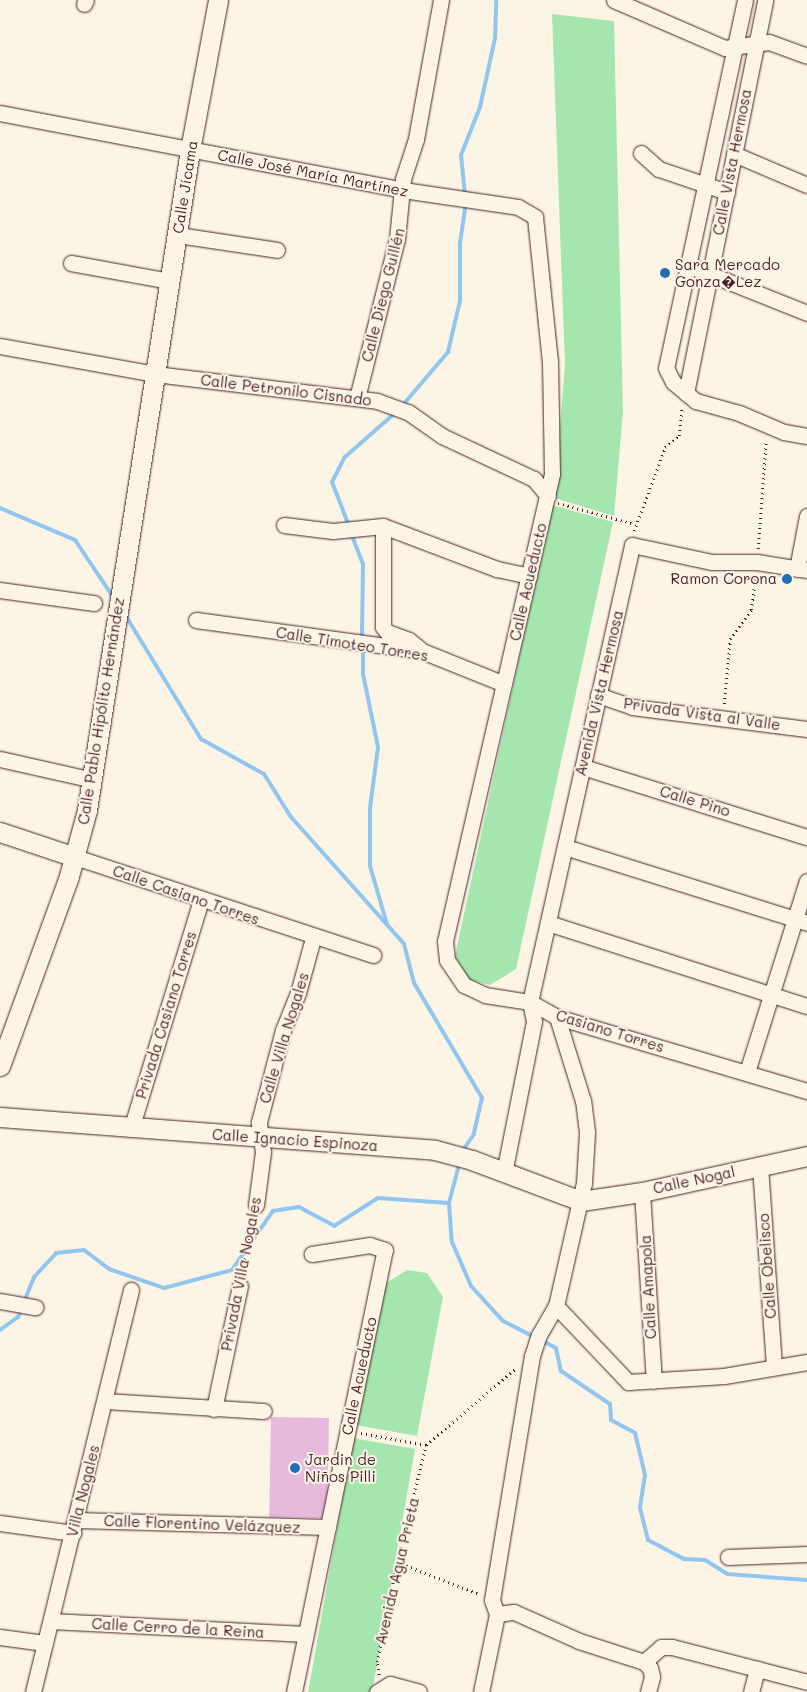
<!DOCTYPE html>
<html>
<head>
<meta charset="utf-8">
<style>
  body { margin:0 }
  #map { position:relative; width:807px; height:1692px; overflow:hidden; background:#fcf5e5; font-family:Mali,sans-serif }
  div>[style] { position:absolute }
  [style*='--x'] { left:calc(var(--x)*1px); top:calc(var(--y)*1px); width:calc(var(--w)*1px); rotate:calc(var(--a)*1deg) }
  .green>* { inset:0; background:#a5e6af; transform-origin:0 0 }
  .stream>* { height:4px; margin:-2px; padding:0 2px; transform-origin:2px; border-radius:2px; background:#92c6ef }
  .building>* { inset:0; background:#e7b9dc; transform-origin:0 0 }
  .path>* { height:2.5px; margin-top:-1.25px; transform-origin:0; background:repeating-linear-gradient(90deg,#4a1f2b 0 1px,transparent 0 5px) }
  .roads { filter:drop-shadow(0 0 1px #4a1f2b) drop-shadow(0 0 1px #4a1f2b) }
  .minor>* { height:15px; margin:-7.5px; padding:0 7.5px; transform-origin:7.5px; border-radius:7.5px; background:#fcf5e5 }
  .tertiary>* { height:19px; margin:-9.5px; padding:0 9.5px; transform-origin:9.5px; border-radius:9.5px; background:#fcf5e5 }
  .dots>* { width:14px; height:14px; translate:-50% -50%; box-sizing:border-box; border:2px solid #fcf5e5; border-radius:50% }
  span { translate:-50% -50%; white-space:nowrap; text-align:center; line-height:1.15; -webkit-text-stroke:4px #fcf5e5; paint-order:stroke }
  .street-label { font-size:15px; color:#4a1f2b }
  .poi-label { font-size:15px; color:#4a1f2b }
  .left { translate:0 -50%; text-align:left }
  .right { translate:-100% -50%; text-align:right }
</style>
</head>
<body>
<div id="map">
  <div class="green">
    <div style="clip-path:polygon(552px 14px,614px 21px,623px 412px,614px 516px,554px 498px,565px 365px)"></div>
    <div style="clip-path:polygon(552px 505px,613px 522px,516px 969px,490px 985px,469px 980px,455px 956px)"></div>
    <div style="clip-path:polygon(407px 1270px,427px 1273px,443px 1297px,417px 1436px,356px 1425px,383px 1285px)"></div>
    <div style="left:353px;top:1438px;width:63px;height:259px;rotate:10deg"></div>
  </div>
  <div class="stream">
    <div style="--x:465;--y:195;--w:40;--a:-95.7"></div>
    <div style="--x:461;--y:155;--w:52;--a:-68.4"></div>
    <div style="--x:480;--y:107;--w:71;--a:-77.7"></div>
    <div style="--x:495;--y:38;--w:38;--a:-88"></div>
    <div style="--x:402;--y:406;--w:71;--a:-49.6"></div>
    <div style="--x:448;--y:352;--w:52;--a:-76.8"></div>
    <div style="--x:460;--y:301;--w:58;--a:-90"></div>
    <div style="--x:460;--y:243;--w:41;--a:-81.7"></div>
    <div style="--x:0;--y:508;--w:82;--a:23.1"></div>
    <div style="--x:75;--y:540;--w:69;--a:56.3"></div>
    <div style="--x:349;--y:526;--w:47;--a:-111.1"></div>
    <div style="--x:332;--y:482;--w:28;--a:-63"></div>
    <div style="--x:345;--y:457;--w:67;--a:-41.3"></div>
    <div style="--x:351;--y:533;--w:33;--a:69"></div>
    <div style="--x:363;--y:564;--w:75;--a:90.8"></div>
    <div style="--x:124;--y:613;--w:148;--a:58.6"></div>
    <div style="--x:201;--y:739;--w:72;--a:29.1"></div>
    <div style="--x:264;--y:774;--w:51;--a:57.9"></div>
    <div style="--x:291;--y:817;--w:170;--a:48.3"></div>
    <div style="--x:404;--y:944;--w:40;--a:75.6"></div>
    <div style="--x:414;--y:983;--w:134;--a:59.4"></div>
    <div style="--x:482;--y:1098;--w:37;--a:103"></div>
    <div style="--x:474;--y:1134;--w:22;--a:124"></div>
    <div style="--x:363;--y:646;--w:28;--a:90"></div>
    <div style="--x:363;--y:674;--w:75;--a:78.4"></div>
    <div style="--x:378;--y:747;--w:62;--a:97.5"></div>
    <div style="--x:370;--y:808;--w:58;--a:90"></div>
    <div style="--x:370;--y:866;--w:60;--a:73.7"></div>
    <div style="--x:460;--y:1161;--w:43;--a:104.7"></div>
    <div style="--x:449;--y:1203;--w:39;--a:86"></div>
    <div style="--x:452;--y:1242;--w:48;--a:66.6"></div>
    <div style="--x:471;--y:1286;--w:47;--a:47.6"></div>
    <div style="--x:503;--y:1321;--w:35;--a:27"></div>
    <div style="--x:24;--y:1302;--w:27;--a:-68"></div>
    <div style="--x:34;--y:1277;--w:33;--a:-47"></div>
    <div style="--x:56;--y:1253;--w:28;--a:-6"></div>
    <div style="--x:84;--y:1250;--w:31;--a:37"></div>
    <div style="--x:109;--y:1269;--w:58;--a:19.1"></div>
    <div style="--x:164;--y:1288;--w:70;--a:-14.8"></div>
    <div style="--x:232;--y:1270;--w:72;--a:-55.2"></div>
    <div style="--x:273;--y:1211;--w:26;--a:-9"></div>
    <div style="--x:299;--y:1207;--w:40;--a:28"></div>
    <div style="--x:334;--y:1226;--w:52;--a:-32.5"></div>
    <div style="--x:378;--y:1198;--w:71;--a:4"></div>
    <div style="--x:0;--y:1330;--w:22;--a:-36"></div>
    <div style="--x:18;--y:1317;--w:10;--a:-66"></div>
    <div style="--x:541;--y:1340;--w:17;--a:28"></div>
    <div style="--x:556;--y:1348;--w:24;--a:78"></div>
    <div style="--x:561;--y:1371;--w:59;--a:34"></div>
    <div style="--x:610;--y:1404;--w:16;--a:86"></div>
    <div style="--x:611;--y:1420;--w:27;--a:28"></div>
    <div style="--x:635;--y:1433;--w:43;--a:76.6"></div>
    <div style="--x:645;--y:1475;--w:33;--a:99"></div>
    <div style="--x:640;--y:1508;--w:33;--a:76"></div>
    <div style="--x:648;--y:1540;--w:41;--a:27.8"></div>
    <div style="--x:684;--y:1559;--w:21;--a:3"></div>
    <div style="--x:705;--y:1560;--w:26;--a:32"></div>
    <div style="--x:727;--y:1574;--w:80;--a:4.3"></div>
  </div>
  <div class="building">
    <div style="left:271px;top:1417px;width:58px;height:100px;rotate:1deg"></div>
  </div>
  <div class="path">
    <div style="--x:558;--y:503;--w:80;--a:15.3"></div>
    <div style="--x:634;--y:531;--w:90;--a:-69.7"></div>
    <div style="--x:665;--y:447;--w:18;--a:-38"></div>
    <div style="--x:679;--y:436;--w:29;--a:-84"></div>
    <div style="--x:758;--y:549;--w:109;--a:-85.8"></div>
    <div style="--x:724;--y:704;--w:65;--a:-84.7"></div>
    <div style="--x:730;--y:639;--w:36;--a:-54"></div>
    <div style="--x:751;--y:610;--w:35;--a:-82"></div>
    <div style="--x:242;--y:1274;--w:57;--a:-78.9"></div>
    <div style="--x:361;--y:1433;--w:66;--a:10.5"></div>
    <div style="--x:426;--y:1445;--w:118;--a:-40.5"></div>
    <div style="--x:397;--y:1562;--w:88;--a:21.3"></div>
    <div style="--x:379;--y:1675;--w:13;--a:-99"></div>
    <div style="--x:377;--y:1662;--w:102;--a:-78.7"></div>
    <div style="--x:397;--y:1562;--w:121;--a:-76.1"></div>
  </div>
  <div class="roads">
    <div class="minor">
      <div style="--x:614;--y:0;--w:121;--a:23.4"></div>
      <div style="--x:725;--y:48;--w:44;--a:-7.8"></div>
      <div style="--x:769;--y:42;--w:40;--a:20.2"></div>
      <div style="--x:745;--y:0;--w:376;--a:102.1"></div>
      <div style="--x:666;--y:368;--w:16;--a:63"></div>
      <div style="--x:673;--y:382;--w:30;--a:40"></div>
      <div style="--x:696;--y:401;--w:45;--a:15.6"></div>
      <div style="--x:739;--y:413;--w:49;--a:22.9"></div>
      <div style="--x:784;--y:432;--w:23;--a:10"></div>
      <div style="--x:84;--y:4;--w:4;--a:-63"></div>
      <div style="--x:0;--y:113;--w:410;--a:10.8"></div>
      <div style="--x:403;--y:190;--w:116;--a:8.4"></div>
      <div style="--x:518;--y:207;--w:20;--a:30"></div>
      <div style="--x:535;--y:217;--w:145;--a:84.1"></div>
      <div style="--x:550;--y:361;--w:113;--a:89"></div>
      <div style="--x:552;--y:474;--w:479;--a:102.9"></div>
      <div style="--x:445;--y:941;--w:19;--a:84"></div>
      <div style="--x:447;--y:960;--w:30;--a:56"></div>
      <div style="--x:464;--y:985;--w:23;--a:25"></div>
      <div style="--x:485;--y:995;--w:46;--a:8.8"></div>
      <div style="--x:530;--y:1002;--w:31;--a:29"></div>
      <div style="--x:557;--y:1017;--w:261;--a:16.5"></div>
      <div style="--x:641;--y:153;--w:24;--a:42"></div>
      <div style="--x:659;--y:169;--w:72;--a:18.7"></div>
      <div style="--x:734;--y:154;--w:79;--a:23"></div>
      <div style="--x:178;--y:235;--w:100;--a:8.6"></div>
      <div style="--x:71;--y:263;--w:101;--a:10.3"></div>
      <div style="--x:687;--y:265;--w:129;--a:21.8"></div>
      <div style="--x:0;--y:346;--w:158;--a:10.2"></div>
      <div style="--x:155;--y:374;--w:224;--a:6.9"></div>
      <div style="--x:377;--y:401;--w:33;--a:20"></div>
      <div style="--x:408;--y:412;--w:42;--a:35.2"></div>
      <div style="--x:442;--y:436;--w:102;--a:25.1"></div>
      <div style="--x:534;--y:479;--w:22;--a:51"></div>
      <div style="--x:686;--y:393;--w:401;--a:-78.6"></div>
      <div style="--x:357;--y:398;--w:164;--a:-75.9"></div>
      <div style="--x:397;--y:239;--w:60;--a:-84.3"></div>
      <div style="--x:403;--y:179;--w:42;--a:-72"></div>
      <div style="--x:416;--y:139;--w:141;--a:-79.8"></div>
      <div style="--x:284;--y:525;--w:49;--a:7"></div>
      <div style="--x:333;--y:531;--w:50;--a:-5.7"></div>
      <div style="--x:383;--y:526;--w:122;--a:20.7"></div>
      <div style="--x:497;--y:569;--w:33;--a:12"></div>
      <div style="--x:383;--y:526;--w:101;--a:90"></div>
      <div style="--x:383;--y:627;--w:6;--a:51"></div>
      <div style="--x:387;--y:632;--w:23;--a:20"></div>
      <div style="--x:409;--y:640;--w:14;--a:39"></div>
      <div style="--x:797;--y:569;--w:54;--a:-79.3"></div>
      <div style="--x:0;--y:590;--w:95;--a:7.9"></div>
      <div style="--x:196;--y:620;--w:228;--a:7.8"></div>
      <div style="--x:422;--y:651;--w:88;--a:21.9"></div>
      <div style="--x:598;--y:695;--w:36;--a:19"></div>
      <div style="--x:632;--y:707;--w:176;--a:7.2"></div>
      <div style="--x:0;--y:759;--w:95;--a:12.7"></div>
      <div style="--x:583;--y:767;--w:235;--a:17.4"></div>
      <div style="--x:565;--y:847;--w:254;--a:17.4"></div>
      <div style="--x:75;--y:857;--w:314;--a:18.2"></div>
      <div style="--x:548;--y:923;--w:272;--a:17.8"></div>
      <div style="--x:747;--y:1072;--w:200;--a:-72.6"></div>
      <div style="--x:131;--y:1129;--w:239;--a:-73"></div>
      <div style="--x:760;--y:1166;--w:200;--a:86"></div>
      <div style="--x:504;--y:1173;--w:155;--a:-78.8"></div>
      <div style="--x:534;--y:1021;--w:19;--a:-102"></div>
      <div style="--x:530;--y:1002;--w:468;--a:-77.4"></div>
      <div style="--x:632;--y:545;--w:82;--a:12"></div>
      <div style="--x:712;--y:562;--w:45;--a:0"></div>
      <div style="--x:757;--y:562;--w:51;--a:9.1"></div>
      <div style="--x:642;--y:1192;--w:189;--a:86.4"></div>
      <div style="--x:256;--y:1205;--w:53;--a:-82.5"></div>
      <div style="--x:263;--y:1152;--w:30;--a:-98"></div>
      <div style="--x:259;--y:1122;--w:95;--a:-75.4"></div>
      <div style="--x:283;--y:1030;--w:40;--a:-68"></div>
      <div style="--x:298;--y:993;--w:57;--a:-74.7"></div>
      <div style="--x:0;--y:1301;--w:36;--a:10"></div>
      <div style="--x:556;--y:1306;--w:105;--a:46.5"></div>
      <div style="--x:628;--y:1382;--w:96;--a:-3.6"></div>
      <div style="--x:724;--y:1376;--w:84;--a:-9.6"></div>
      <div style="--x:105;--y:1401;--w:159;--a:3.6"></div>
      <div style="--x:214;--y:1409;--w:126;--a:-78.1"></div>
      <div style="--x:76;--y:1520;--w:252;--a:1.6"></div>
      <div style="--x:0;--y:1523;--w:74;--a:7.8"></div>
      <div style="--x:728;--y:1557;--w:79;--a:-2.2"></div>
      <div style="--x:497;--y:1614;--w:17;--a:-7"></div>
      <div style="--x:514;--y:1612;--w:71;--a:24"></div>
      <div style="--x:579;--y:1641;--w:68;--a:17.9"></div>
      <div style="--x:644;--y:1662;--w:8;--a:45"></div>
      <div style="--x:650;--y:1668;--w:9;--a:77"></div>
      <div style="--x:652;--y:1677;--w:16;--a:105"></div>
      <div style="--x:51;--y:1621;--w:255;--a:2.9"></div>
      <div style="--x:0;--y:1637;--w:45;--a:7.6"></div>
      <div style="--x:644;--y:1662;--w:23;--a:-41"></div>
      <div style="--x:661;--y:1647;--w:11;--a:0"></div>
      <div style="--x:672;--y:1647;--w:139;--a:14.5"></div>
      <div style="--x:33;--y:1692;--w:414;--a:-76.3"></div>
      <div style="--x:294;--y:1692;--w:451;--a:-78.4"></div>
      <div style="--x:385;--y:1250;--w:16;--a:-162"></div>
      <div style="--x:370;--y:1245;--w:59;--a:171.2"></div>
      <div style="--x:377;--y:1692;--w:15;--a:-32"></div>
      <div style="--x:390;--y:1684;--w:30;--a:15"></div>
      <div style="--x:481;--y:1692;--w:80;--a:-78.4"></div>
      <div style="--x:497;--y:1614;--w:15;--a:-110"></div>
      <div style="--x:492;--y:1600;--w:247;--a:-80.7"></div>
      <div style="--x:532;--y:1356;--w:22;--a:-72"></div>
      <div style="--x:539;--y:1335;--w:34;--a:-60"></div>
      <div style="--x:556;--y:1306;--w:126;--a:-77.2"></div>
      <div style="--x:584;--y:1183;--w:51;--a:-86.6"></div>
      <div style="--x:587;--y:1132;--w:31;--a:-97"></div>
      <div style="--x:583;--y:1101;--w:88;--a:-107.2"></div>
      <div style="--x:751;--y:1692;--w:24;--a:-75"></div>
    </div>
    <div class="tertiary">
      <div style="--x:0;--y:832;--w:79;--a:18.4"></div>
      <div style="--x:0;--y:1066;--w:202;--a:-70"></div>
      <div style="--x:69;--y:876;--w:68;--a:-74.7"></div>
      <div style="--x:87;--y:810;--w:668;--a:-81.13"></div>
      <div style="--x:190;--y:150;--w:153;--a:-79.4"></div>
      <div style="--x:0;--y:1117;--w:436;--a:4.3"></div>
      <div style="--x:435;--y:1150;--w:38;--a:15"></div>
      <div style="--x:472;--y:1160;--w:116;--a:20.6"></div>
      <div style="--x:581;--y:1201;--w:62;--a:-8.4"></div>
      <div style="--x:642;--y:1192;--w:169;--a:-12.3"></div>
    </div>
  </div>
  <div class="dots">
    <div style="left:665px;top:273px;background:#1f6fb2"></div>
    <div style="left:787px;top:579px;background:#1f6fb2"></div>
    <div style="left:295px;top:1468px;background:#1f6fb2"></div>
  </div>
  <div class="street-label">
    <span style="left:732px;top:162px;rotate:-79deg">Calle Vista Hermosa</span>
    <span style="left:313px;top:173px;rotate:11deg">Calle José María Martínez</span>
    <span style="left:185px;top:187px;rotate:-81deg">Calle Jícama</span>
    <span style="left:383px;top:295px;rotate:-76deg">Calle Diego Guillén</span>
    <span style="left:286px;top:390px;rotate:7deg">Calle Petronilo Cisnado</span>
    <span style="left:528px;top:582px;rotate:-77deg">Calle Acueducto</span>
    <span style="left:352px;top:644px;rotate:9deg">Calle Timoteo Torres</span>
    <span style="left:599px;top:693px;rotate:-77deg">Avenida Vista Hermosa</span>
    <span style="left:101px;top:711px;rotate:-81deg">Calle Pablo Hipólito Hernández</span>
    <span style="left:702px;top:714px;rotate:8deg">Privada Vista al Valle</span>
    <span style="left:695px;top:801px;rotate:17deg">Calle Pino</span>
    <span style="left:186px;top:895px;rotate:19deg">Calle Casiano Torres</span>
    <span style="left:166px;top:1015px;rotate:-73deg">Privada Casiano Torres</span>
    <span style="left:610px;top:1031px;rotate:17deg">Casiano Torres</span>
    <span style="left:284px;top:1038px;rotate:-73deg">Calle Villa Nogales</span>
    <span style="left:295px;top:1140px;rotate:4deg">Calle Ignacio Espinoza</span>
    <span style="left:694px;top:1180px;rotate:-12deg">Calle Nogal</span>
    <span style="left:767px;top:1266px;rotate:-94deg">Calle Obelisco</span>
    <span style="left:241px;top:1274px;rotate:-79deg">Privada Villa Nogales</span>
    <span style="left:648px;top:1287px;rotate:-93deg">Calle Amapola</span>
    <span style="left:359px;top:1376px;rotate:-78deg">Calle Acueducto</span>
    <span style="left:83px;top:1491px;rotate:-76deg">Villa Nogales</span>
    <span style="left:202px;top:1524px;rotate:2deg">Calle Florentino Velázquez</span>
    <span style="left:397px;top:1571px;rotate:-77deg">Avenida Agua Prieta</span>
    <span style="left:178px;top:1628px;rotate:3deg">Calle Cerro de la Reina</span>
  </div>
  <div class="poi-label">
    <span class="left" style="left:675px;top:273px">Sara Mercado<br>Gonza�Lez</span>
    <span class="right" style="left:777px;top:579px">Ramon Corona</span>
    <span class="left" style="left:305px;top:1468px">Jardin de<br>Niños Pilli</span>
  </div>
</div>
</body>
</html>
